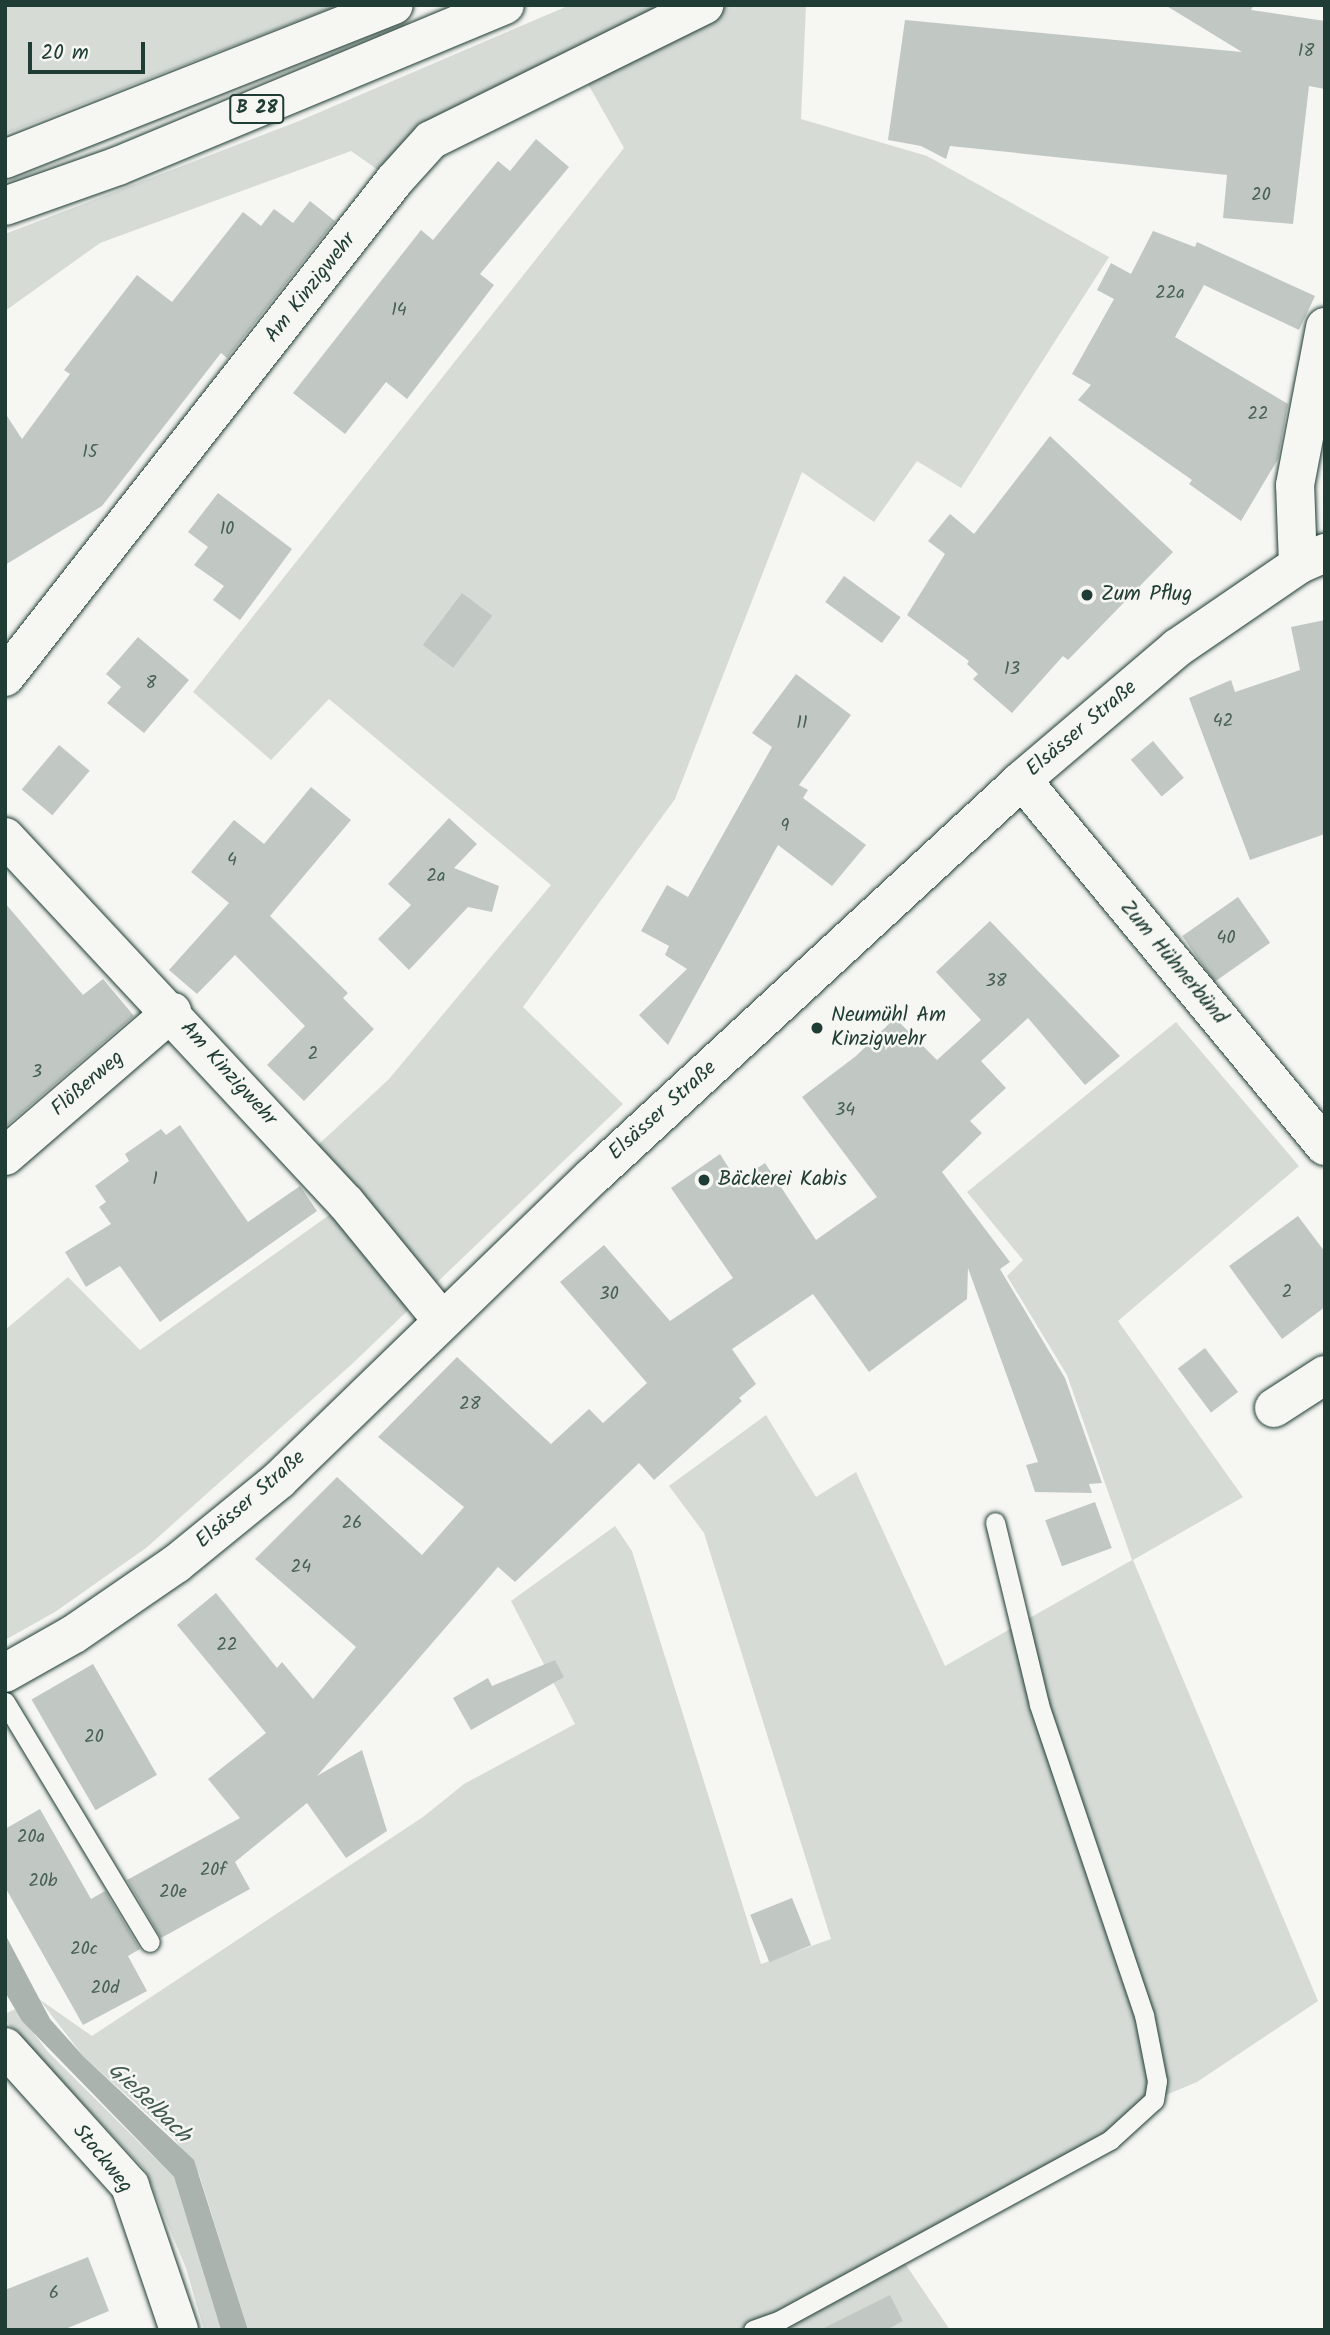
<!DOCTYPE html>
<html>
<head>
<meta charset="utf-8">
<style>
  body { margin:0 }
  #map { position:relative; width:1330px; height:2335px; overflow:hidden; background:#f6f6f2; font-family:Kalam,sans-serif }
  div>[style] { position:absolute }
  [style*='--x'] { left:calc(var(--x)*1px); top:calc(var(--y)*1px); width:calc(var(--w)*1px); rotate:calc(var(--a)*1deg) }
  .green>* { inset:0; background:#d6dbd6 }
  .water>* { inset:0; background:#aab3ae }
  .building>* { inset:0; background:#c1c8c3; transform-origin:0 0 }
  .roads { filter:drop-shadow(0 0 2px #1f3d34) drop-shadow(0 0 2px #1f3d34) }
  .service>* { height:19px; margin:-9.5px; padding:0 9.5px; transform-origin:9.5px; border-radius:9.5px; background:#f6f6f2 }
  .minor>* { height:38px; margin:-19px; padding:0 19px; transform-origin:19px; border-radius:19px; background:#f6f6f2 }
  .tertiary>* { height:38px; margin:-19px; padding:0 19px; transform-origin:19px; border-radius:19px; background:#f6f6f2 }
  .trunk>* { height:38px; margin:-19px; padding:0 19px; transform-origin:19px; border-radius:19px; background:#f6f6f2 }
  .dots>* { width:19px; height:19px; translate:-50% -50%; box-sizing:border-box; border:4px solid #f6f6f2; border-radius:50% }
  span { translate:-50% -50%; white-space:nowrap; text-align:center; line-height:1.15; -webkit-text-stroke:5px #f6f6f2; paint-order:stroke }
  .number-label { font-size:18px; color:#486058 }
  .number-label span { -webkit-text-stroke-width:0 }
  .shield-label span { padding:2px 5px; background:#f6f6f2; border:2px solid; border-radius:5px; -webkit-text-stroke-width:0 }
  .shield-label { font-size:19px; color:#1f3d34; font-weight:700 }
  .street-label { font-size:21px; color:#1f3d34 }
  .poi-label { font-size:21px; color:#1f3d34 }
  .left { translate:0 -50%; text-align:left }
  .water-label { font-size:23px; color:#425a52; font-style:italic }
  .frame { position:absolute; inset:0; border:7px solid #1f3d34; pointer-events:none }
  .scale { position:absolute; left:28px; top:42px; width:117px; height:32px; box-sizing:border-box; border:4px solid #1f3d34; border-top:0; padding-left:9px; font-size:21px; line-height:24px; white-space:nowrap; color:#1f3d34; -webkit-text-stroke:5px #f6f6f2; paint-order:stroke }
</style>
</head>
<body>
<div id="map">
  <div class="green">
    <div style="clip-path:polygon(5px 5px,339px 5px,5px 134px)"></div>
    <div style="clip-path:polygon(570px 5px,806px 5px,801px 119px,927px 156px,1109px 257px,961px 488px,917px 461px,874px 522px,802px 472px,675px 799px,523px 1007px,623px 1104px,352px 1364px,146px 1548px,55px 1612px,5px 1640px,5px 1330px,68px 1277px,140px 1350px,346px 1203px,305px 1157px,389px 1079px,551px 885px,329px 699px,271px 760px,193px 692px,624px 148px,579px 68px,394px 181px,351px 151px,100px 243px,5px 311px,5px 234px,299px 121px)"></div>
    <div style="clip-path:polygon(1176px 1022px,1299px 1166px,1118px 1321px,1243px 1497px,1133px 1560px,1318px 2001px,1197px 2082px,1154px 2100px,1140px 2117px,900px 2256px,950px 2330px,783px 2330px,780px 2320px,753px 2330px,248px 2330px,199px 2174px,173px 2137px,84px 2057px,39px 1999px,92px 2036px,423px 1817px,464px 1784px,575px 1724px,511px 1601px,615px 1526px,632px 1551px,761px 1964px,831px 1939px,704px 1533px,669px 1486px,766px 1415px,816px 1497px,856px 1472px,945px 1666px,1132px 1560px,1067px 1375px,1007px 1276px,1023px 1260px,967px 1192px)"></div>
    <div style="clip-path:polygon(15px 2009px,48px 2052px,174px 2177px,221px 2330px,204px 2330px,186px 2268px,145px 2170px,5px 2020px,5px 2014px)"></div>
  </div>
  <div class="water">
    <div style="clip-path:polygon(5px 1934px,50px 2019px,84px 2057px,194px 2160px,248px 2330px,221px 2330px,174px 2177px,22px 2021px,5px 1992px)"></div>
  </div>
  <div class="building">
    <div style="clip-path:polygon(1165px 5px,1254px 5px,1251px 10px,1325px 21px,1325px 89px,1309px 86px,1293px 224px,1223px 218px,1227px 175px,950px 146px,946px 159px,921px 146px,888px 140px,905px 20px,1242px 52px)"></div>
    <div style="clip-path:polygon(536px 139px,569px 167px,480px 274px,494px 285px,407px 399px,386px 382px,345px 434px,293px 393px,421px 230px,433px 240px,498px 161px,510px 171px)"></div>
    <div style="clip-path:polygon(310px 201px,335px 221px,227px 358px,221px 353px,102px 506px,5px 565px,5px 413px,22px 439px,70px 374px,64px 370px,137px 275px,172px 302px,243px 212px,261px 226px,274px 209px,293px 223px)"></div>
    <div style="clip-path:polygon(1153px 231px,1195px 247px,1197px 242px,1315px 296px,1299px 330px,1204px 285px,1175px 337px,1288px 404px,1278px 459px,1241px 521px,1189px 484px,1192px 480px,1078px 400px,1091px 385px,1072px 374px,1114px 299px,1097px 290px,1111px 263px,1131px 274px)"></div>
    <div style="clip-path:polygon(1050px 436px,1173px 552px,1068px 660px,1063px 656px,1012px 713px,973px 679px,978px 674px,967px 664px,969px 661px,907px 615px,945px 554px,928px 541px,950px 514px,974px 534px)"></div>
    <div style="clip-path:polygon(218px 493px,292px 549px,240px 620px,213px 600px,224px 586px,194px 565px,208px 547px,188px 532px)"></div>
    <div style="left:844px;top:576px;width:70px;height:32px;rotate:36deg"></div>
    <div style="left:462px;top:593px;width:38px;height:65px;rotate:37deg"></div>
    <div style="clip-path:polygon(1325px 620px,1325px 834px,1250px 860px,1189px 698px,1231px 680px,1235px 692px,1300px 670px,1291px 627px)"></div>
    <div style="clip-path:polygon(138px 637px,189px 680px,144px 733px,107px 703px,121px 687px,106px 674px)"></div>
    <div style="clip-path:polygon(796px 674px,851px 715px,799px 785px,808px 790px,803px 798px,866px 845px,832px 886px,778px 845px,668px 1045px,639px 1015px,687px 969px,665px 955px,669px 946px,641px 931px,667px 885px,688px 897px,772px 747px,752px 733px)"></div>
    <div style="left:1153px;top:741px;width:48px;height:29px;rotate:50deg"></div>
    <div style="left:59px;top:745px;width:40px;height:58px;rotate:40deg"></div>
    <div style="clip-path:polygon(311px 787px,351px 820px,270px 916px,348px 993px,343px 998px,374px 1029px,304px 1101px,267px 1065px,305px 1026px,235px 955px,197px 994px,169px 970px,229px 903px,191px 872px,234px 820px,264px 844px)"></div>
    <div style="clip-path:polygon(449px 818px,477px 844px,454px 868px,499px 886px,492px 912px,468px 907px,409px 970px,378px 939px,411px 905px,388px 884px)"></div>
    <div style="left:1238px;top:897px;width:56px;height:68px;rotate:55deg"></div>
    <div style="clip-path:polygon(5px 903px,83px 995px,103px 979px,134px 1016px,5px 1127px)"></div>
    <div style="clip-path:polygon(990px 921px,1120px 1056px,1085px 1085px,1028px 1018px,981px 1061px,1006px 1088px,970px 1121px,982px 1133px,942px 1172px,1010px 1262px,1000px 1269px,1065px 1378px,1102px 1483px,1089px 1484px,1092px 1493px,1035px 1492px,1026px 1465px,1038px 1462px,968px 1268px,967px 1299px,869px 1372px,813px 1294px,732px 1349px,756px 1384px,739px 1398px,742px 1401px,654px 1480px,639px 1463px,515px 1582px,498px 1567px,317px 1776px,362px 1750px,387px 1831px,346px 1858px,307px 1803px,235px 1862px,250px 1889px,161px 1938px,127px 1880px,240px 1818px,208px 1779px,266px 1733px,177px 1625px,216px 1593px,277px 1668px,282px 1662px,313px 1699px,356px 1647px,255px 1559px,337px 1477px,422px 1555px,464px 1507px,378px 1437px,457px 1357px,551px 1444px,589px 1409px,603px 1423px,647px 1383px,560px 1282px,604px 1245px,670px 1321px,733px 1278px,671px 1188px,720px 1154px,737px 1181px,765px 1163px,816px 1240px,877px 1197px,802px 1097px,856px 1056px,895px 1018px,937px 1060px,981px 1020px,936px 972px)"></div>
    <div style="clip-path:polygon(180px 1125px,248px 1222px,300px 1186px,317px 1211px,160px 1322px,120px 1266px,86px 1287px,65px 1252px,111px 1224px,99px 1207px,106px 1202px,95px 1186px,129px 1161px,125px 1154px,161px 1129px,166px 1135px)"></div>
    <div style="clip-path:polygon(1298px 1216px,1325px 1252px,1325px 1307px,1282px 1339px,1229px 1266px)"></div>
    <div style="left:1205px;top:1348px;width:55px;height:34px;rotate:53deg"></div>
    <div style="left:1095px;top:1502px;width:49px;height:53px;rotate:70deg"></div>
    <div style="clip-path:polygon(555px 1660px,564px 1677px,471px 1730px,453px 1698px,488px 1678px,492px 1686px)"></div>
    <div style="left:93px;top:1664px;width:128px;height:71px;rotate:60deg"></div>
    <div style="clip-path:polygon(40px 1809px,91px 1899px,105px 1891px,140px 1949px,128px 1956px,147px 1991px,83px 2025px,5px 1887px,5px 1829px)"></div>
    <div style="left:792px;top:1898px;width:51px;height:45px;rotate:68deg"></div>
    <div style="clip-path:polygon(88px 2257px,109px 2311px,63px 2330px,5px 2330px,5px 2290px)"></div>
    <div style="clip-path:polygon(890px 2295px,903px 2321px,886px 2330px,820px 2330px)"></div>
  </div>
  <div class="roads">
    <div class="service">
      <div style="--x:5;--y:1702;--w:280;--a:58.9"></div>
      <div style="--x:753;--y:2330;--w:29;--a:-20"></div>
      <div style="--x:780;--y:2320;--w:376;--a:-28.6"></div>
      <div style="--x:1110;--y:2140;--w:59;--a:-42.3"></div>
      <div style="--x:1154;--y:2100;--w:19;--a:-81"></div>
      <div style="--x:1157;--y:2081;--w:67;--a:-101.1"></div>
      <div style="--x:1144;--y:2015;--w:328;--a:-108.7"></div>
      <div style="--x:1039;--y:1704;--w:187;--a:-103.6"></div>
    </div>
    <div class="minor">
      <div style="--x:1298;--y:565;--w:80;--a:-92.1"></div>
      <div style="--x:1295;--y:485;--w:161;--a:-79.2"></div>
      <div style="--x:5;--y:677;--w:630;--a:-51.89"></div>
      <div style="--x:394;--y:181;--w:55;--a:-47.9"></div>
      <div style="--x:431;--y:140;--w:305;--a:-26.3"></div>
      <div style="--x:1022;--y:780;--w:475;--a:50.4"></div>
      <div style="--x:5;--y:837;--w:500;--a:47.03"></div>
      <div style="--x:346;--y:1203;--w:150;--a:50.7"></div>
      <div style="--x:5;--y:1156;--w:221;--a:-40.8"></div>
      <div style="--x:1274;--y:1408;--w:61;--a:-32.9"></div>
      <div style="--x:5;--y:2047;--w:187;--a:48"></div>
      <div style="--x:130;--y:2186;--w:152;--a:71.2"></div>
    </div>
    <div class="tertiary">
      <div style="--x:5;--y:1673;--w:79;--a:-29.5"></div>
      <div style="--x:74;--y:1634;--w:124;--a:-34.5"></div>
      <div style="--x:176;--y:1564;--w:133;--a:-39.2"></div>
      <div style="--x:279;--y:1480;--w:437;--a:-44.1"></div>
      <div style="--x:593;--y:1176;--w:584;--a:-42.71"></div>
      <div style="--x:1022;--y:780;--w:204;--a:-40.4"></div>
      <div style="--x:1177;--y:648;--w:147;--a:-34.4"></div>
      <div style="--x:1298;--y:565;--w:30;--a:-24"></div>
    </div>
    <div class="trunk">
      <div style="--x:5;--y:159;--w:418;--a:-21.6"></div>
      <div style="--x:5;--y:206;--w:120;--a:-19.5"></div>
      <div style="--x:118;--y:166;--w:419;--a:-22.6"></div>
    </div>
  </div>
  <div class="dots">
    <div style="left:1087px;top:595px;background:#1f3d34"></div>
    <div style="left:817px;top:1028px;background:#1f3d34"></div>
    <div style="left:704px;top:1180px;background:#1f3d34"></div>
  </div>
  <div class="number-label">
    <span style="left:1306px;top:52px">18</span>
    <span style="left:1261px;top:196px">20</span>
    <span style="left:1170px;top:294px">22a</span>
    <span style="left:399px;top:311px">14</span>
    <span style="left:1258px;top:415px">22</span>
    <span style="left:90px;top:453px">15</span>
    <span style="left:227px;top:530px">10</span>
    <span style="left:1012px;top:670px">13</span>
    <span style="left:151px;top:684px">8</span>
    <span style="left:1223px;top:722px">42</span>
    <span style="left:802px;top:724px">11</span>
    <span style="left:785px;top:827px">9</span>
    <span style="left:232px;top:861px">4</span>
    <span style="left:436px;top:877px">2a</span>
    <span style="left:1226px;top:939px">40</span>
    <span style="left:996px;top:982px">38</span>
    <span style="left:313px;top:1055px">2</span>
    <span style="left:37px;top:1073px">3</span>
    <span style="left:845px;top:1111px">34</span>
    <span style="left:155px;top:1180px">1</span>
    <span style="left:1287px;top:1293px">2</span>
    <span style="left:609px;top:1295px">30</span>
    <span style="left:470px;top:1405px">28</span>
    <span style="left:352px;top:1524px">26</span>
    <span style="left:301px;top:1568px">24</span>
    <span style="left:227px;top:1646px">22</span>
    <span style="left:94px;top:1738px">20</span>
    <span style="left:31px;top:1838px">20a</span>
    <span style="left:213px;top:1871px">20f</span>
    <span style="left:43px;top:1882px">20b</span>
    <span style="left:173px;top:1893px">20e</span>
    <span style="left:84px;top:1950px">20c</span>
    <span style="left:105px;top:1989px">20d</span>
    <span style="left:54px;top:2294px">6</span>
  </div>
  <div class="shield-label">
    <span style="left:257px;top:109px">B 28</span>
  </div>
  <div class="street-label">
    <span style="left:311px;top:288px;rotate:-52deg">Am Kinzigwehr</span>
    <span style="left:1082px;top:729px;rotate:-40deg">Elsässer Straße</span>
    <span style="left:1173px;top:963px;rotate:50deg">Zum Hühnerbünd</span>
    <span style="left:228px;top:1074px;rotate:48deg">Am Kinzigwehr</span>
    <span style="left:88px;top:1084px;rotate:-41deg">Flößerweg</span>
    <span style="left:663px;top:1111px;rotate:-42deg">Elsässer Straße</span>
    <span style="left:251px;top:1500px;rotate:-41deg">Elsässer Straße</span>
    <span style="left:102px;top:2159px;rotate:51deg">Stockweg</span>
  </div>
  <div class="poi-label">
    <span class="left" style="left:1101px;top:595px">Zum Pflug</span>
    <span class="left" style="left:831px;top:1028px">Neumühl Am<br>Kinzigwehr</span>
    <span class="left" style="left:718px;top:1180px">Bäckerei Kabis</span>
  </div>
  <div class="water-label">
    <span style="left:149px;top:2103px;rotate:44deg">Gießelbach</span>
  </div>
  <div class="frame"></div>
  <div class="scale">20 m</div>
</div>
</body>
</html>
